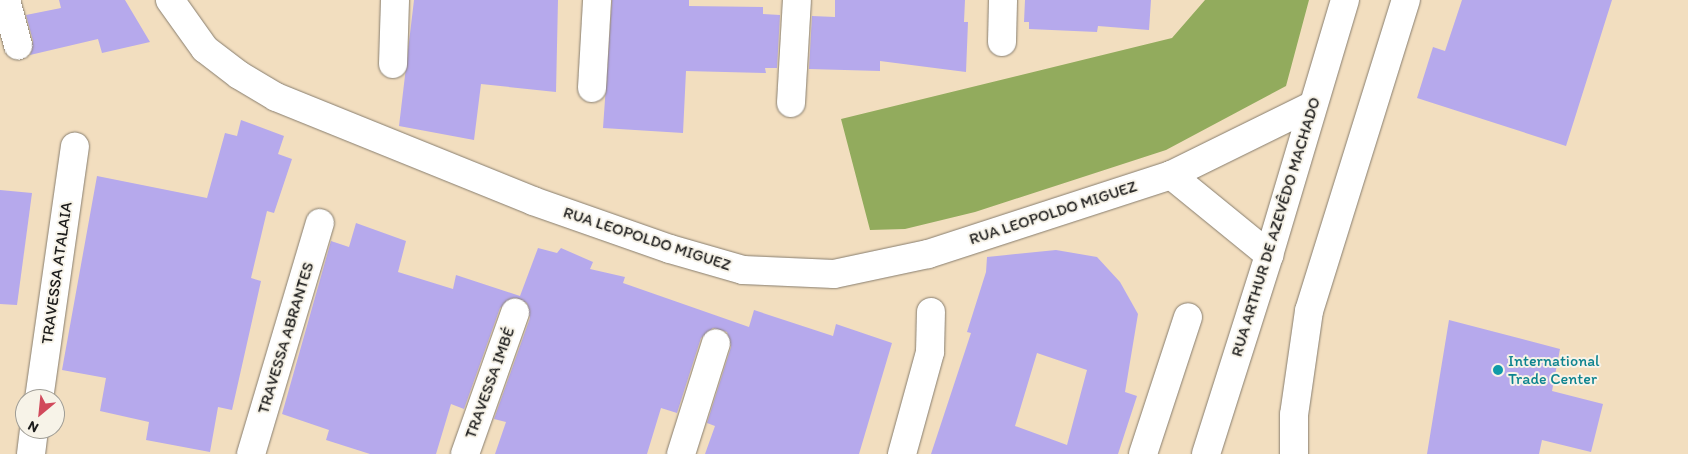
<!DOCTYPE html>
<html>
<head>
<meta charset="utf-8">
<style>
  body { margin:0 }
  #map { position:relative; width:1688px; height:454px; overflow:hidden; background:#f2debf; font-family:Itim,sans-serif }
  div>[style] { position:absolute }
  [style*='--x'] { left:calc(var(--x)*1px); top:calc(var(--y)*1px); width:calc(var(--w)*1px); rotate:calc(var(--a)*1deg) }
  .forest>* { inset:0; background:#92ab5d }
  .building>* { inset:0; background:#b6a9ec }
  .roads { filter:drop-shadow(0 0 1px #877d6e) drop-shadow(0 0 1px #877d6e) }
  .minor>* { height:28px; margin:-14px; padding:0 14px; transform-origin:14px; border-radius:14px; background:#fff }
  .tertiary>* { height:28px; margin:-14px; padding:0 14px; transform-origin:14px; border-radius:14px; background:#fff }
  .dots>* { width:14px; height:14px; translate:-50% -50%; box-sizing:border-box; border:2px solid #f7f3e8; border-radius:50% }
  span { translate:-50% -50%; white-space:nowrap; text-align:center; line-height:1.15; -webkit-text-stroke:4px #f7f3e8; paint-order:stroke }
  .street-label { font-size:16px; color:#1c1c1c }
  .culture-label { font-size:16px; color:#0d838f }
  .left { translate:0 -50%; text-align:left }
  .north { position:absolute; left:15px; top:389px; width:50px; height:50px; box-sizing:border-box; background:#f7f3e8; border:1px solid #9f9d96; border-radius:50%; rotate:208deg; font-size:14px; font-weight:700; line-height:20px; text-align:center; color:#1c1c1c }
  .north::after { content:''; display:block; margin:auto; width:18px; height:22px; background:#d1495b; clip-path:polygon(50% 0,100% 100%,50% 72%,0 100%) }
</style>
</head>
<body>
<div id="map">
  <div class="forest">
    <div style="clip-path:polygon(1205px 0,1309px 0,1286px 86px,1166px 150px,975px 212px,905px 229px,870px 230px,841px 119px,1172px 38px)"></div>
  </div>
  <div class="building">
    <div style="clip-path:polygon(59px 0,125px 0,150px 42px,102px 53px,98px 39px,30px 55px,33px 41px,26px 15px,61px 8px)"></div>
    <div style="clip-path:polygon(414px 0,558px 0,556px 92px,481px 84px,474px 140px,399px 126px)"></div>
    <div style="clip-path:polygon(612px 0,689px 0,689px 6px,763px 7px,763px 14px,780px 15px,777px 68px,765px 68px,766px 73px,686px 71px,683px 133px,603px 128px)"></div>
    <div style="clip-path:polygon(835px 0,965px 0,964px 22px,968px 22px,966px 72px,880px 61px,880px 71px,809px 69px,812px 16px,835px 17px)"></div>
    <div style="clip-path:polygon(1025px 0,1151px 0,1149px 30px,1098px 26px,1097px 32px,1029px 29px,1029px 22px,1024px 22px)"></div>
    <div style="clip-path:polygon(1462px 0,1612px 0,1566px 146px,1417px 98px,1433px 47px,1445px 51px)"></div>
    <div style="clip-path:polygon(241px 120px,284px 136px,278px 154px,292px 159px,274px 213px,267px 211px,251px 278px,261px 281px,232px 410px,218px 407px,210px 452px,146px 440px,149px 422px,100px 411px,106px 378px,62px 370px,97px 176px,207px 198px,225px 133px,237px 136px)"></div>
    <div style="clip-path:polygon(0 190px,32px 193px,17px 305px,0 304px)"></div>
    <div style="clip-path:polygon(356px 223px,406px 241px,398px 272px,453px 289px,456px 275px,520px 296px,538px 248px,557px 253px,561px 248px,593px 262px,590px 269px,625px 277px,623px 283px,749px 327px,754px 310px,833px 336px,836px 324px,892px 343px,859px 454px,705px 454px,715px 426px,707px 423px,731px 347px,727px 332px,713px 328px,701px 338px,677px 413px,661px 408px,647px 454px,495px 454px,506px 422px,494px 419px,530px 318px,527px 303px,513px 298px,500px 308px,464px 409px,451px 404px,436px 454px,370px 454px,326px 440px,329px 430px,282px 414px,331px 241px,349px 247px)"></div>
    <div style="clip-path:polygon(evenodd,1056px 250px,1097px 257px,1120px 282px,1138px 314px,1125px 392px,1137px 396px,1118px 454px,931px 454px,971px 333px,967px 332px,986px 272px,987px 257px,1056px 250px,1037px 353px,1087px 370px,1067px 445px,1015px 426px,1037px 353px)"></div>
    <div style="clip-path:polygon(1449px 320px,1560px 349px,1552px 391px,1603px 404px,1591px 452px,1542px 440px,1539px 454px,1427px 454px)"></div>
  </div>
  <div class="roads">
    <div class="minor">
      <div style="--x:6;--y:0;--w:47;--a:75.1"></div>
      <div style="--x:170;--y:0;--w:60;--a:54.5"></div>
      <div style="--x:205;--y:49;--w:43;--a:37.4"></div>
      <div style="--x:239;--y:75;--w:43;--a:30.7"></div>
      <div style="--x:276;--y:97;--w:277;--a:22"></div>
      <div style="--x:533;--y:201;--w:145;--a:19.3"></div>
      <div style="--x:670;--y:249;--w:76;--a:16"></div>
      <div style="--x:743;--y:270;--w:91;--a:2.5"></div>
      <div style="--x:834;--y:274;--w:96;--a:-12"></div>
      <div style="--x:928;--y:254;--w:256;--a:-18"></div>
      <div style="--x:1171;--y:175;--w:158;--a:-26.2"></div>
      <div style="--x:1002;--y:42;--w:42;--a:-88.6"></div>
      <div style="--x:393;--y:64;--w:64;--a:-88.2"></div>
      <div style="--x:592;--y:88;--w:88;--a:-86.7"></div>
      <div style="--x:791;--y:103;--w:103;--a:-86.7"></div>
      <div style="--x:1171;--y:175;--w:127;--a:39.2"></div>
      <div style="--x:39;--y:399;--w:255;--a:-81.9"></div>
      <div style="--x:31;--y:454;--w:25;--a:-83"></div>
      <div style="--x:251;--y:454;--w:241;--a:-73.4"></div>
      <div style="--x:465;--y:454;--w:150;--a:-70.5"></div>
      <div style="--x:681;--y:454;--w:116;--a:-72.5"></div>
      <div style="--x:902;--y:454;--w:106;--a:-74.6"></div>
      <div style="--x:930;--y:352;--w:40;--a:-88.6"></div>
      <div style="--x:1143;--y:454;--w:144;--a:-71.8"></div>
    </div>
    <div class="tertiary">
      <div style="--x:1206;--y:454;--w:209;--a:-72.4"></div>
      <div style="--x:1269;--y:255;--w:266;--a:-73.4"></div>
      <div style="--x:1294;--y:454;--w:39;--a:-90"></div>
      <div style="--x:1294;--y:415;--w:105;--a:-81.8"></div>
      <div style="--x:1309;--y:311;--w:326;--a:-72.7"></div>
    </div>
  </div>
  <div class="dots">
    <div style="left:1498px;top:370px;background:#0f9aa8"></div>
  </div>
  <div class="street-label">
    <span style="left:1053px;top:213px;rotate:-18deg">RUA LEOPOLDO MIGUEZ</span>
    <span style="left:1276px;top:227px;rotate:-73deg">RUA ARTHUR DE AZEVÊDO MACHADO</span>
    <span style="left:647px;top:239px;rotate:18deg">RUA LEOPOLDO MIGUEZ</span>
    <span style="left:57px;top:273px;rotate:-82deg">TRAVESSA ATALAIA</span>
    <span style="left:286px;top:338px;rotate:-73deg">TRAVESSA ABRANTES</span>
    <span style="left:490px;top:383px;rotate:-70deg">TRAVESSA IMBÉ</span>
  </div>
  <div class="culture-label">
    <span class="left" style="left:1508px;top:370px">International<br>Trade Center</span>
  </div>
  <div class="north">N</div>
</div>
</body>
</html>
